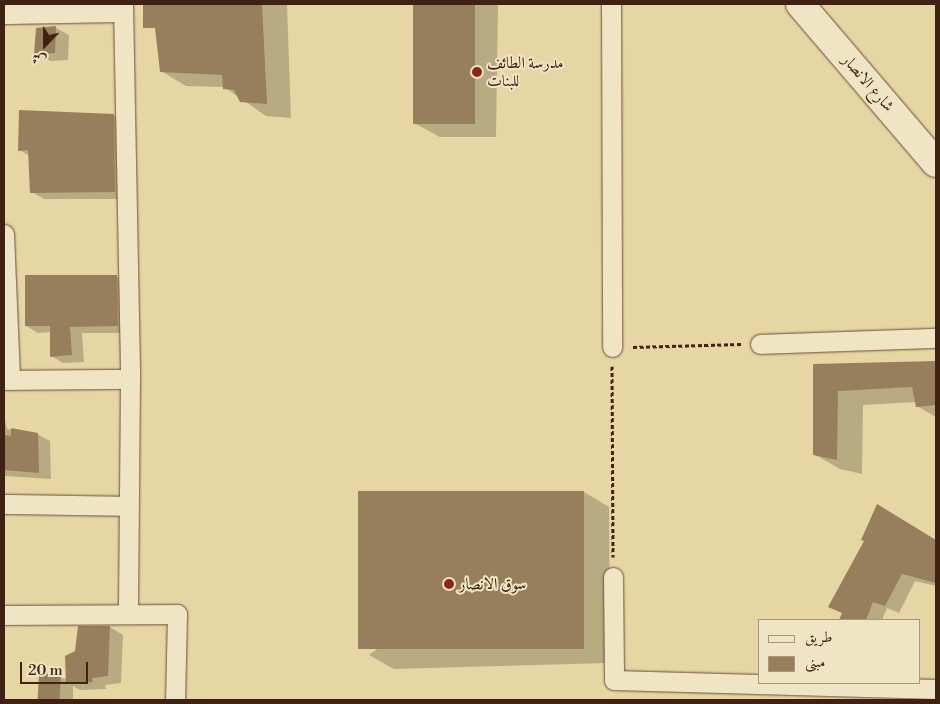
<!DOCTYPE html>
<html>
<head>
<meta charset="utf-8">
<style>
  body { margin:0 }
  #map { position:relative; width:940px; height:704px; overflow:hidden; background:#e6d6a3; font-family:"Libre Bodoni",Amiri,serif }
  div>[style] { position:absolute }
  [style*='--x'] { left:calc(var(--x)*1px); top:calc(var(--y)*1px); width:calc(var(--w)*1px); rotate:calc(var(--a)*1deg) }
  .shadow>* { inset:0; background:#0003 }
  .building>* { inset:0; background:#977f5e; transform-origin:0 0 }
  .path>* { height:3px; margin-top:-1.5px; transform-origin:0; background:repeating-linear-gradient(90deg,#412113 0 4px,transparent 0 6.5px) }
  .roads { filter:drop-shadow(0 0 1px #6a4e37) drop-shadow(0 0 1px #6a4e37) }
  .street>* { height:19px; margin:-9.5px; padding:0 9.5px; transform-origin:9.5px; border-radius:9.5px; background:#efe4c3 }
  .secondary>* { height:28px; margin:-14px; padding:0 14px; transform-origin:14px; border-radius:14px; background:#efe4c3 }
  .dots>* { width:14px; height:14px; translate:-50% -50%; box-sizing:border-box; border:2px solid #efe4c3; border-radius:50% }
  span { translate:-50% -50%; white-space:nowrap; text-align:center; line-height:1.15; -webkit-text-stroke:4px #efe4c3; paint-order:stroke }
  .poi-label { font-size:16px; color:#412113 }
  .left { translate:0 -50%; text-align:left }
  .street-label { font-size:16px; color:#412113 }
  .frame { position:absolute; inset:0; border:5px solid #412113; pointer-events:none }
  .legend { position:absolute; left:758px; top:619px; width:162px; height:65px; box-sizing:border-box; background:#efe4c3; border:1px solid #a9967d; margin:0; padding:6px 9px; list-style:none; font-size:15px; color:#412113 }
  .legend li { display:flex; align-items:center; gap:10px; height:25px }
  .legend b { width:25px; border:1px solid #a9967d }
  .north { position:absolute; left:20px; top:20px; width:50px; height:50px; -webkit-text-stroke:4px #efe4c3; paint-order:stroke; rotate:202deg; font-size:14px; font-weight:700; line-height:20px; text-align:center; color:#412113 }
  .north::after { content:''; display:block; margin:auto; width:18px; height:22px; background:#412113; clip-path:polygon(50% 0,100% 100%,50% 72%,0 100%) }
  .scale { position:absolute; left:20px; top:662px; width:68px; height:22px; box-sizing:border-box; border:2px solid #412113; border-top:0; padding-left:6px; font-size:15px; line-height:18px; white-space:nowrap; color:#412113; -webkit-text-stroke:4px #efe4c3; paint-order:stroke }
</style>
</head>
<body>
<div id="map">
  <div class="shadow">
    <div style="clip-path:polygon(153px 4px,287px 4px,291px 118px,266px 116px,224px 87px,186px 86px,161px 71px)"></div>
    <div style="clip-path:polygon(414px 4px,498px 4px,496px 137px,440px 137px,416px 124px)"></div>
    <div style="clip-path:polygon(56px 28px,69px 35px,68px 60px,51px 61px,37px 54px,37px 29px)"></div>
    <div style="clip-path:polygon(113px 115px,126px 122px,128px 199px,44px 199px,32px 192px,30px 156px,19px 150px)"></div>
    <div style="clip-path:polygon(116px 277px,129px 284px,130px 333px,82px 333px,84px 362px,63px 363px,51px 356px,51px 332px,38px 333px,26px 326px)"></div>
    <div style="clip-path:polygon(936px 363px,936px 417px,917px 406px,917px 402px,863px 405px,862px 474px,840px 469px,814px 454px,814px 365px)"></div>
    <div style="clip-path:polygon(4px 417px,7px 429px,37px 434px,50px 441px,51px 479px,4px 476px)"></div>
    <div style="clip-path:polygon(584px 492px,609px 507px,610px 663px,394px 669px,369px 655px)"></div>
    <div style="clip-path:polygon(890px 513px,936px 541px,936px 586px,915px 581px,899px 613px,887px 608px,882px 620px,857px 620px,829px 606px)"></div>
    <div style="clip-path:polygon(79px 627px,110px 627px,123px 635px,121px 683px,105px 685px,106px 689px,80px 690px,73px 686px,73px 700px,40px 700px,40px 675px,67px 679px,76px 652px)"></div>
  </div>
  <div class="building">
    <div style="clip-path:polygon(143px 4px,262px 4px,267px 104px,240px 102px,234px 90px,223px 89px,222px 75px,160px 72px,155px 28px,143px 28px)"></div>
    <div style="left:413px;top:4px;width:62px;height:120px"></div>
    <div style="clip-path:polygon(56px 26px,55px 53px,34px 55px,36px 28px)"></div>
    <div style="clip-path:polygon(19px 110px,114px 114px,115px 192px,30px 193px,28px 150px,18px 151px)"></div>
    <div style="clip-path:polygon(25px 275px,117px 275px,118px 326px,70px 327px,72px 355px,50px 357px,50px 326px,25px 326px)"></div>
    <div style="clip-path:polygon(936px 361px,936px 405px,916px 407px,912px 387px,838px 391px,837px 460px,813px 455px,813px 364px)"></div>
    <div style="clip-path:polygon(11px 428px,38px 433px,39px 473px,4px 470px,4px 435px,11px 436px)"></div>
    <div style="left:584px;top:491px;width:158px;height:226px;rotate:90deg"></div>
    <div style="clip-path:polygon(877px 504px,936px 540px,936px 583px,902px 574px,885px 606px,873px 602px,866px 620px,839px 620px,842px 613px,828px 607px,864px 541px,861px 540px)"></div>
    <div style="clip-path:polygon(78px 626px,110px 626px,108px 676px,92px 678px,93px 682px,66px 684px,65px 656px,75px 651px)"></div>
    <div style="left:39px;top:673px;width:22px;height:27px;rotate:3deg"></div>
  </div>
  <div class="path">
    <div style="--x:633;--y:347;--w:109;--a:-1.6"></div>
    <div style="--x:612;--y:366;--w:191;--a:89.7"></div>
  </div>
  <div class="roads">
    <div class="street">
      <div style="--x:123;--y:4;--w:375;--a:88.9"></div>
      <div style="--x:130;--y:379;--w:235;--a:90.5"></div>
      <div style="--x:611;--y:4;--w:343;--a:89.8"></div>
      <div style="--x:4;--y:14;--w:119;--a:-1"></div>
      <div style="--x:4;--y:234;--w:146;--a:87.6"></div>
      <div style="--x:760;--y:344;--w:176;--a:-2"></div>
      <div style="--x:4;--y:380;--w:126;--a:-0.5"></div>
      <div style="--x:4;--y:504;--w:123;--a:0.9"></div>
      <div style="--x:613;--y:577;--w:103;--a:89.4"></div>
      <div style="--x:614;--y:680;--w:322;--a:1.6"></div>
      <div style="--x:4;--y:615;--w:173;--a:-0.3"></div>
      <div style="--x:177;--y:614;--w:86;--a:91.3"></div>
    </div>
    <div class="secondary">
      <div style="--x:800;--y:4;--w:209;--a:49.5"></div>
    </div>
  </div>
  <div class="dots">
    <div style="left:477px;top:72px;background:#8f2418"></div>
    <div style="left:449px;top:584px;background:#8f2418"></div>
  </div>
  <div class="poi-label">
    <span class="left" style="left:487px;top:72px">مدرسة الطائف<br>للبنات</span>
    <span class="left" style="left:459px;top:584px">سوق الانصار</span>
  </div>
  <div class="street-label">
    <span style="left:868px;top:83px;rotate:49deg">شارع الانصار</span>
  </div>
  <div class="frame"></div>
  <ul class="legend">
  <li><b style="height:6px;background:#efe4c3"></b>طريق</li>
  <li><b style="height:14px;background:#977f5e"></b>مبنى</li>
  </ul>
  <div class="north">ش</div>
  <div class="scale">20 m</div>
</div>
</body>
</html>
